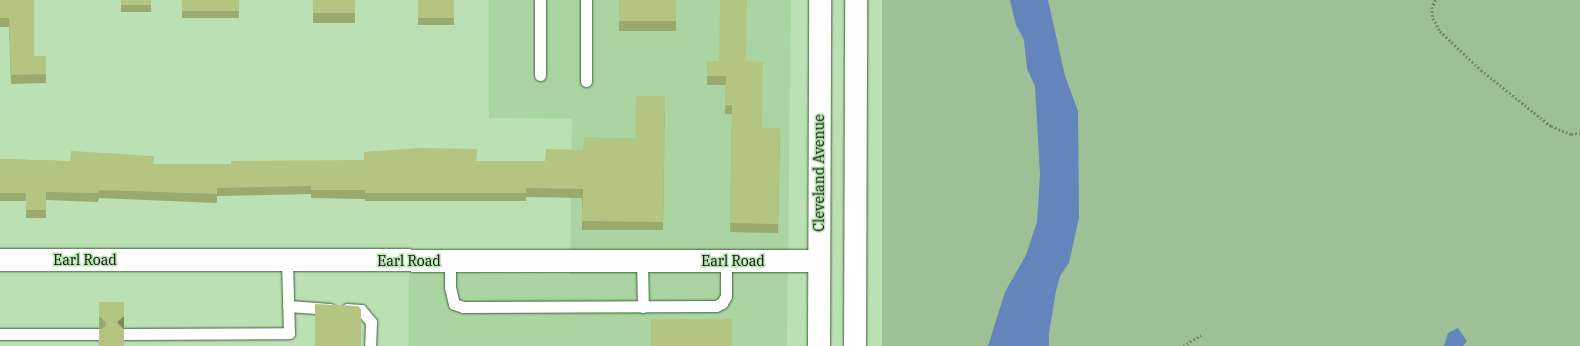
<!DOCTYPE html>
<html>
<head>
<meta charset="utf-8">
<style>
  body { margin:0 }
  #map { position:relative; width:1580px; height:346px; overflow:hidden; background:#bae0b3; font-family:"IBM Plex Serif",serif }
  div>[style] { position:absolute }
  [style*='--x'] { left:calc(var(--x)*1px); top:calc(var(--y)*1px); width:calc(var(--w)*1px); rotate:calc(var(--a)*1deg) }
  .built>* { inset:0; background:#aad5a2 }
  .green>* { inset:0; background:#9ec097; transform-origin:0 0 }
  .water>* { inset:0; background:#6385bc }
  .path>* { height:2.5px; margin-top:-1.25px; transform-origin:0; background:repeating-linear-gradient(90deg,#718d6c 0 2px,transparent 0 4px) }
  .roads { filter:drop-shadow(0 0 1px #3f6039) drop-shadow(0 0 1px #3f6039) }
  .lane>* { height:11px; margin:-5.5px; padding:0 5.5px; transform-origin:5.5px; border-radius:5.5px; background:#fff }
  .street>* { height:22px; margin:-11px; padding:0 11px; transform-origin:11px; border-radius:11px; background:#fff }
  .primary>* { height:22px; margin:-11px; padding:0 11px; transform-origin:11px; border-radius:11px; background:#fff }
  .wall>* { inset:0; background:#9aa96e; transform-origin:0 0 }
  .shaded-wall>* { inset:0; background:#7d8a5a }
  .building>* { inset:0; background:#b3c580; transform-origin:0 0 }
  span { translate:-50% -50%; white-space:nowrap; text-align:center; line-height:1.15; -webkit-text-stroke:3px #bae0b3; paint-order:stroke }
  .street-label { font-size:14px; color:#051204 }
</style>
</head>
<body>
<div id="map">
  <div class="built">
    <div style="clip-path:polygon(489px 0,791px 0,787px 346px,409px 346px,409px 273px,570px 275px,572px 119px,489px 118px)"></div>
  </div>
  <div class="green">
    <div style="left:882px;top:0;width:698px;height:346px"></div>
  </div>
  <div class="water">
    <div style="clip-path:polygon(1010px 0,1048px 0,1065px 76px,1078px 111px,1079px 218px,1069px 263px,1060px 276px,1056px 291px,1049px 333px,1049px 346px,988px 346px,1005px 292px,1026px 255px,1037px 222px,1038px 208px,1040px 174px,1035px 86px,1027px 69px,1024px 40px,1016px 25px)"></div>
    <div style="clip-path:polygon(1458px 328px,1467px 341px,1463px 346px,1444px 346px,1448px 333px)"></div>
  </div>
  <div class="path">
    <div style="--x:1436;--y:0;--w:8;--a:120"></div>
    <div style="--x:1432;--y:7;--w:11;--a:85"></div>
    <div style="--x:1433;--y:18;--w:15;--a:62"></div>
    <div style="--x:1440;--y:31;--w:57;--a:43.6"></div>
    <div style="--x:1481;--y:70;--w:90;--a:38.7"></div>
    <div style="--x:1551;--y:126;--w:22;--a:22"></div>
    <div style="--x:1571;--y:134;--w:9;--a:-6"></div>
    <div style="--x:1183;--y:346;--w:21;--a:-31"></div>
  </div>
  <div class="roads">
    <div class="lane">
      <div style="--x:540;--y:0;--w:75;--a:90"></div>
      <div style="--x:586;--y:0;--w:81;--a:90"></div>
      <div style="--x:450;--y:261;--w:26;--a:90"></div>
      <div style="--x:450;--y:287;--w:17;--a:77"></div>
      <div style="--x:454;--y:304;--w:9;--a:18"></div>
      <div style="--x:463;--y:307;--w:253;--a:-0.2"></div>
      <div style="--x:716;--y:306;--w:7;--a:-27"></div>
      <div style="--x:722;--y:303;--w:8;--a:-60"></div>
      <div style="--x:726;--y:296;--w:35;--a:-90"></div>
      <div style="--x:642;--y:261;--w:46;--a:88.8"></div>
      <div style="--x:288;--y:306;--w:42;--a:4.1"></div>
      <div style="--x:347;--y:309;--w:14;--a:4"></div>
      <div style="--x:361;--y:310;--w:16;--a:50"></div>
      <div style="--x:371;--y:322;--w:24;--a:92"></div>
      <div style="--x:0;--y:334;--w:99;--a:0"></div>
      <div style="--x:124;--y:334;--w:165;--a:-0.3"></div>
      <div style="--x:289;--y:333;--w:72;--a:-91.6"></div>
    </div>
    <div class="street">
      <div style="--x:0;--y:260;--w:818;--a:0.07"></div>
    </div>
    <div class="primary">
      <div style="--x:819;--y:346;--w:346;--a:-89.8"></div>
      <div style="--x:855;--y:346;--w:346;--a:-89.8"></div>
    </div>
  </div>
  <div class="wall">
    <div style="clip-path:polygon(0 0,34px 56px,46px 56px,46px 83px,11px 84px,9px 27px,0 27px)"></div>
    <div style="left:121px;top:0;width:30px;height:12px"></div>
    <div style="left:182px;top:0;width:57px;height:18px"></div>
    <div style="left:313px;top:0;width:42px;height:23px"></div>
    <div style="left:418px;top:0;width:36px;height:25px"></div>
    <div style="left:619px;top:0;width:57px;height:31px"></div>
    <div style="clip-path:polygon(707px 61px,746px 61px,762px 128px,780px 128px,778px 233px,730px 232px,732px 114px,725px 114px,726px 85px,707px 85px)"></div>
    <div style="clip-path:polygon(665px 96px,663px 230px,582px 230px,582px 198px,526px 197px,526px 201px,365px 201px,365px 199px,311px 198px,311px 194px,217px 196px,217px 203px,99px 198px,98px 202px,46px 200px,46px 218px,26px 218px,26px 201px,0 201px,0 159px,154px 164px,231px 164px,476px 161px,545px 161px,583px 150px,635px 138px)"></div>
    <div style="clip-path:polygon(99px 302px,124px 302px,124px 327px,101px 329px,99px 327px)"></div>
  </div>
  <div class="shaded-wall">
    <div style="clip-path:polygon(124px 316px,124px 327px,117px 334px,117px 322px)"></div>
  </div>
  <div class="building">
    <div style="clip-path:polygon(0 0,34px 0,34px 56px,46px 56px,46px 74px,11px 75px,9px 18px,0 18px)"></div>
    <div style="left:121px;top:0;width:30px;height:5px"></div>
    <div style="left:182px;top:0;width:57px;height:11px"></div>
    <div style="left:313px;top:0;width:42px;height:13px"></div>
    <div style="left:418px;top:0;width:36px;height:18px"></div>
    <div style="left:619px;top:0;width:57px;height:21px"></div>
    <div style="clip-path:polygon(720px 0,747px 0,746px 61px,763px 62px,762px 128px,780px 128px,778px 224px,730px 223px,732px 105px,725px 105px,726px 76px,707px 76px,707px 61px,719px 61px)"></div>
    <div style="clip-path:polygon(636px 96px,665px 96px,663px 222px,582px 221px,583px 189px,526px 188px,526px 193px,365px 193px,365px 190px,311px 190px,311px 186px,217px 188px,217px 194px,99px 190px,98px 193px,46px 192px,46px 210px,26px 210px,26px 193px,0 193px,0 159px,70px 161px,71px 151px,154px 156px,153px 164px,231px 164px,231px 161px,364px 160px,364px 152px,420px 148px,477px 149px,476px 161px,545px 161px,546px 149px,583px 150px,584px 137px,635px 138px)"></div>
    <div style="clip-path:polygon(99px 302px,124px 302px,124px 316px,117px 322px,124px 330px,124px 346px,99px 346px,99px 330px,105px 327px,106px 322px,99px 316px)"></div>
    <div style="clip-path:polygon(315px 304px,358px 306px,361px 309px,361px 346px,315px 346px)"></div>
    <div style="left:651px;top:319px;width:81px;height:27px"></div>
  </div>
  <div class="street-label">
    <span style="left:819px;top:173px;rotate:-90deg">Cleveland Avenue</span>
    <span style="left:85px;top:260px">Earl Road</span>
    <span style="left:409px;top:261px">Earl Road</span>
    <span style="left:733px;top:261px">Earl Road</span>
  </div>
</div>
</body>
</html>
